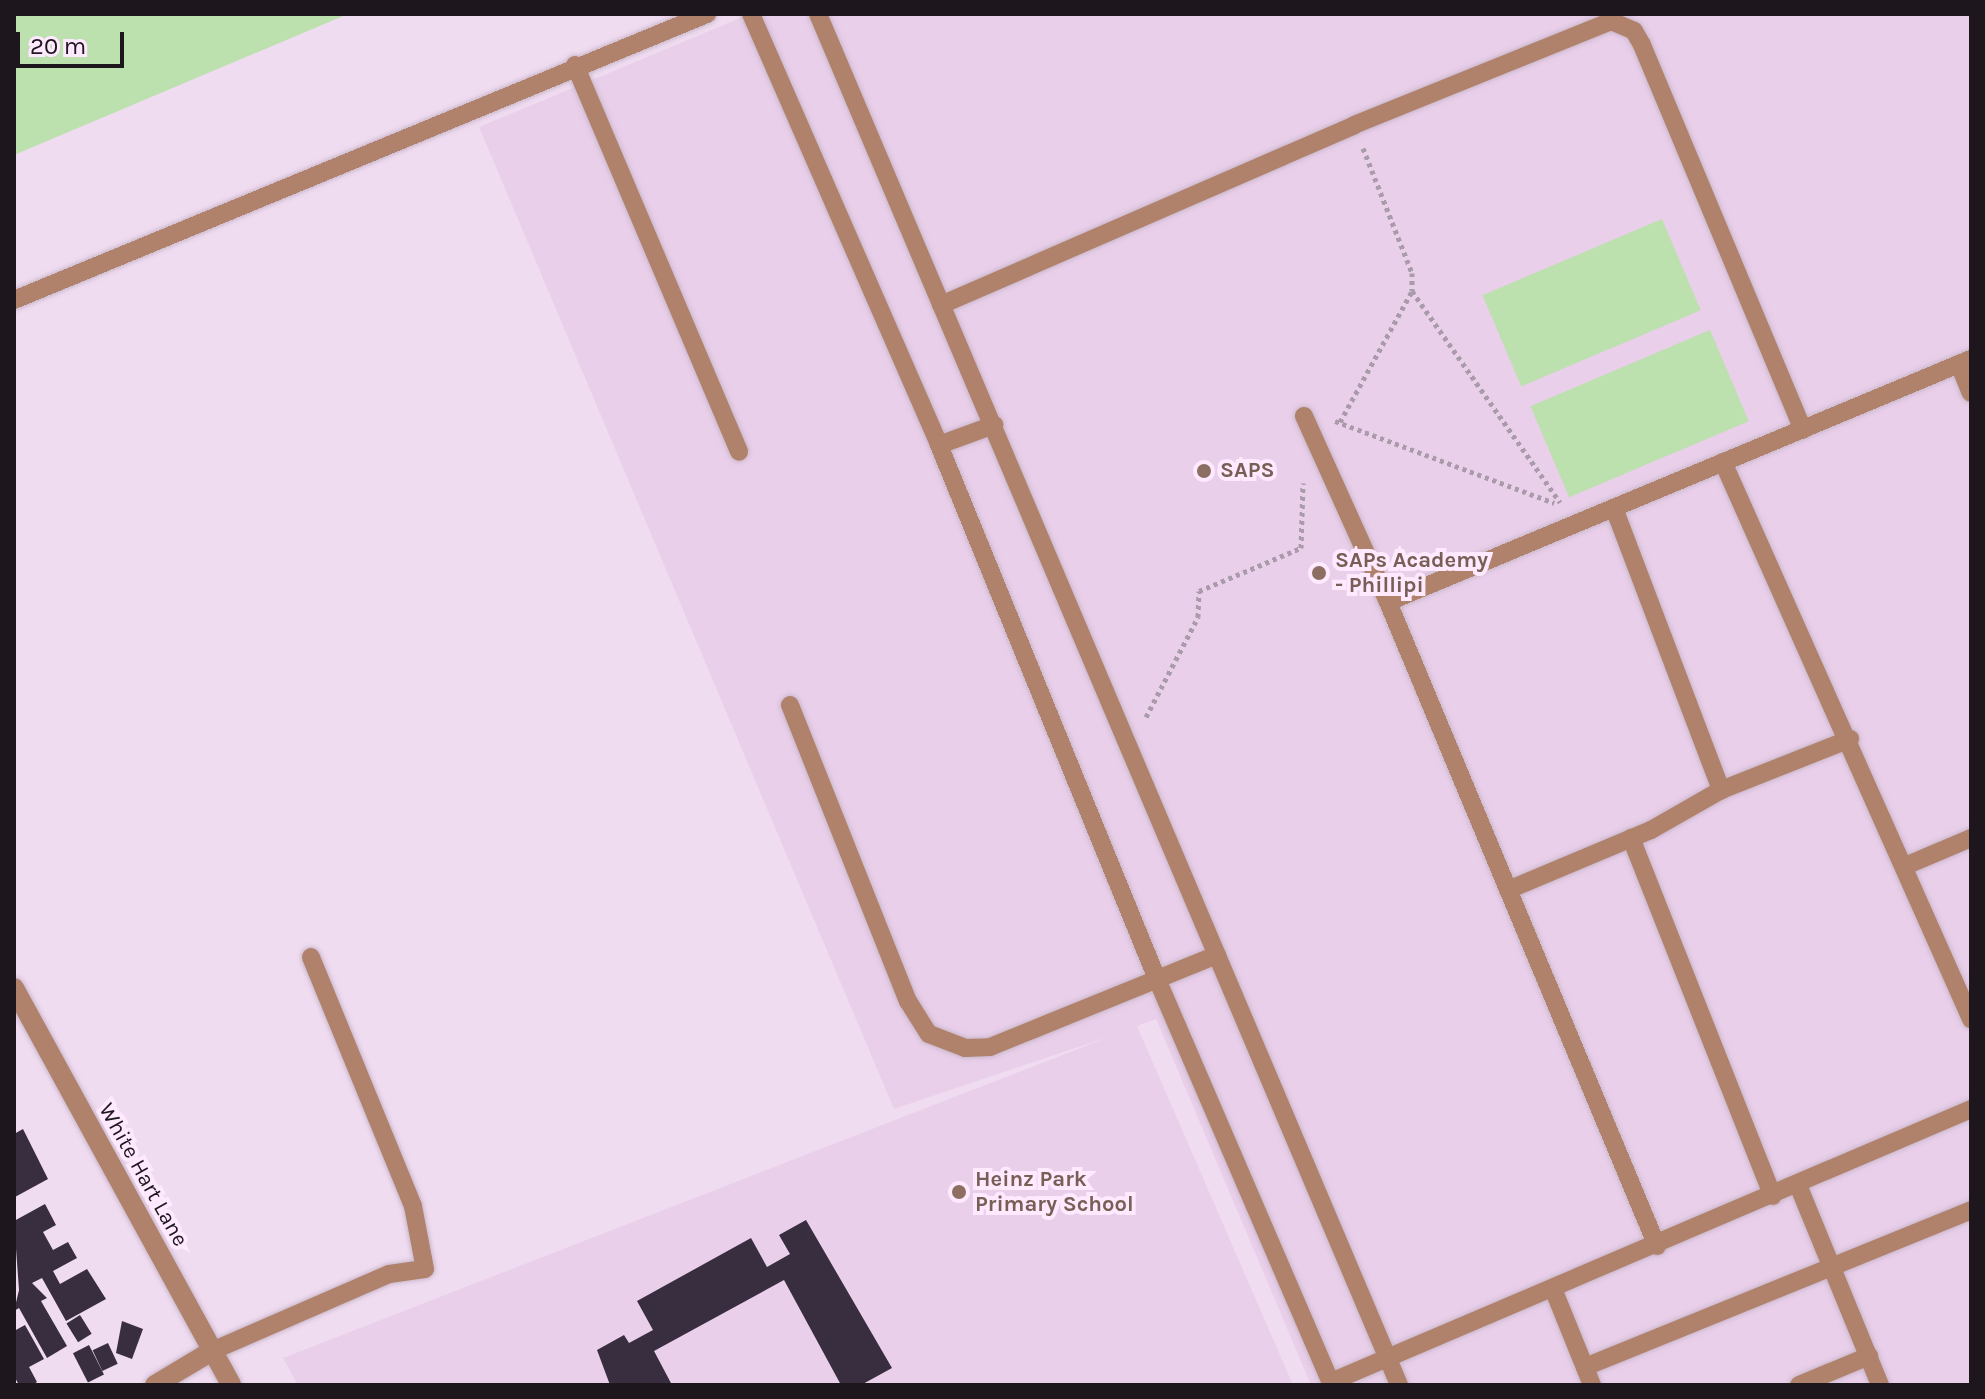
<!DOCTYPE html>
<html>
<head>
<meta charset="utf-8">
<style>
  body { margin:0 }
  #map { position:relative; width:1985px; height:1399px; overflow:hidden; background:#f0dcf1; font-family:Karla,sans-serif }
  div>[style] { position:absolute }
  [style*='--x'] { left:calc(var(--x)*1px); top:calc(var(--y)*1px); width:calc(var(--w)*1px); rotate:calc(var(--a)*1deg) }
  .built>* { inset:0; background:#e9cfea }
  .green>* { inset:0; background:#bce0ae; transform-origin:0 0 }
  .building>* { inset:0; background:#392d40; transform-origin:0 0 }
  .path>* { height:5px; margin-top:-2.5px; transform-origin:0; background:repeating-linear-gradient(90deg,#aa9bab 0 4px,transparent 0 8px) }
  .roads { filter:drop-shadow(0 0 2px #cab8cb) drop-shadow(0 0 2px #cab8cb) }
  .lane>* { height:18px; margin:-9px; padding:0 9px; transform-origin:9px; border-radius:9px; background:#b0816b }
  .street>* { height:20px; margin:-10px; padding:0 10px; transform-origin:10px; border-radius:10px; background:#b0816b }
  .dots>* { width:22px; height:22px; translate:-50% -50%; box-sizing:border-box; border:4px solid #fee9fe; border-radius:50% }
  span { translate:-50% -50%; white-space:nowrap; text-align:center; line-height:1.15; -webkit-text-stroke:8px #fee9fe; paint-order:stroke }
  .education-label { font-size:22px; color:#785e54; font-weight:700 }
  .left { translate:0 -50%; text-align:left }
  .street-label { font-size:22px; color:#1d161d }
  .frame { position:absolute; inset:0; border:16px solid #1d161d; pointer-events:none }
  .scale { position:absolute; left:16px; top:32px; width:108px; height:36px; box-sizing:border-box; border:4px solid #1d161d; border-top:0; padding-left:10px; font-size:24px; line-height:28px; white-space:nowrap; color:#1d161d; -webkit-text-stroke:6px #fee9fe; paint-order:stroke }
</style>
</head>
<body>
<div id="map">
  <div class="built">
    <div style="clip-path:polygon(750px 14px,1971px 14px,1971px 1385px,1311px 1385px,1156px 1019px,1137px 1026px,1293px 1385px,298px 1385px,283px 1358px,1111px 1036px,894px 1109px,479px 127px)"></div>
  </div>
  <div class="green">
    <div style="clip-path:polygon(14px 14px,348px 14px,14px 155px)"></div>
    <div style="left:1662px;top:219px;width:99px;height:195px;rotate:67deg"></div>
    <div style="left:1710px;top:330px;width:99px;height:195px;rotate:67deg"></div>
  </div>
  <div class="building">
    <div style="clip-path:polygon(23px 1129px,48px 1179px,15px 1197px,14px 1134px)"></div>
    <div style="clip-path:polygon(45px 1204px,56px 1225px,43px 1232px,53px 1250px,68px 1242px,77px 1258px,53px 1271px,60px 1284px,87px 1269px,106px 1299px,66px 1321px,42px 1278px,32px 1283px,47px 1298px,41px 1301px,67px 1346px,47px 1358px,19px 1308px,14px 1311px,19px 1290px,14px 1221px)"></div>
    <div style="clip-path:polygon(806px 1220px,892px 1368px,861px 1385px,841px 1385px,784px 1280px,654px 1351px,672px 1385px,610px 1385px,597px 1350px,624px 1335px,629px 1343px,653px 1330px,637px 1301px,751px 1238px,767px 1267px,790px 1254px,779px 1235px)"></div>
    <div style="left:80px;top:1315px;width:22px;height:16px;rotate:58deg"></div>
    <div style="clip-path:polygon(122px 1321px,143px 1329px,132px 1359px,116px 1353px)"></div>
    <div style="clip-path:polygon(25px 1325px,44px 1359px,29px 1367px,37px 1382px,32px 1385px,19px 1385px,14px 1376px,14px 1331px)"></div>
    <div style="left:108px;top:1343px;width:23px;height:17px;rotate:65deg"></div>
    <div style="left:89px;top:1345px;width:33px;height:18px;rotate:63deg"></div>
  </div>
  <div class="path">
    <div style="--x:1363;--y:148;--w:134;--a:68.6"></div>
    <div style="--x:1412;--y:273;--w:18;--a:90"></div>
    <div style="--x:1412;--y:291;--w:258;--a:55"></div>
    <div style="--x:1335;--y:421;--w:234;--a:20.5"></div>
    <div style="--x:1340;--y:422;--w:149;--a:-61.2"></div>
    <div style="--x:1146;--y:717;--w:113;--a:-62.5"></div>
    <div style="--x:1198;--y:617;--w:26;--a:-88"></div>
    <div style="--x:1199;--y:591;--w:111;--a:-22.9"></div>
    <div style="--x:1301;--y:548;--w:65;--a:-88.2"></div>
  </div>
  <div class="roads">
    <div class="lane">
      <div style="--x:751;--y:14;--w:470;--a:66.4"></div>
      <div style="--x:939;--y:445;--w:577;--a:67.79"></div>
      <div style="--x:1157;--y:979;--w:442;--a:66.7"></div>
      <div style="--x:818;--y:14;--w:1489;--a:67.03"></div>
      <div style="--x:575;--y:65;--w:420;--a:67"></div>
      <div style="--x:14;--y:300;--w:750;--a:-22.43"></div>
      <div style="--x:941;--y:305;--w:451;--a:-23.5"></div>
      <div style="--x:1354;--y:125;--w:277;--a:-22"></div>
      <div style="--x:1611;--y:21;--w:25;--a:23"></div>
      <div style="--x:1634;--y:31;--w:16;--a:60"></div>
      <div style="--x:1642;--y:45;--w:417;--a:67.3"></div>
      <div style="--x:1959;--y:364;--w:31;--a:68"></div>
      <div style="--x:1304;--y:416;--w:204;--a:65.7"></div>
      <div style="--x:1388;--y:602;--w:698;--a:67.33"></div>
      <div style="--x:939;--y:445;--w:59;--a:-20"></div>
      <div style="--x:1723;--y:462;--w:610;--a:66"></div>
      <div style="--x:1614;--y:508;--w:302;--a:69.2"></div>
      <div style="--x:1388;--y:602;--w:632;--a:-22.63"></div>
      <div style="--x:790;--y:705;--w:319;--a:68.3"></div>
      <div style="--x:908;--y:1001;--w:39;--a:58"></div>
      <div style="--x:929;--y:1034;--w:39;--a:21"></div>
      <div style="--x:965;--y:1048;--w:25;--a:-2"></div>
      <div style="--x:990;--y:1047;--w:245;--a:-22.1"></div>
      <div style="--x:1631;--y:838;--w:385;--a:68.4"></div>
      <div style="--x:1905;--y:866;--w:72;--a:-23"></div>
      <div style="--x:1508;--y:890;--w:155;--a:-22.8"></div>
      <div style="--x:1651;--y:830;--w:81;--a:-29.7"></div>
      <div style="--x:1721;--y:790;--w:139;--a:-21.6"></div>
      <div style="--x:1798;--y:1185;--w:216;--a:67.7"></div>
      <div style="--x:1554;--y:1291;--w:101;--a:68"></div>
      <div style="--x:212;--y:1351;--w:193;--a:-23.5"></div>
      <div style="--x:389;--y:1274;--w:36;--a:-8"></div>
      <div style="--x:425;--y:1269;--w:64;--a:-100.8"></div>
      <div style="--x:413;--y:1206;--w:269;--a:-112.3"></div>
      <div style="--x:1585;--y:1367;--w:417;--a:-22.1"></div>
      <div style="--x:1331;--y:1382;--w:696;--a:-23.1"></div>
      <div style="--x:1799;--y:1385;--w:76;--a:-22.5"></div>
    </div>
    <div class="street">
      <div style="--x:14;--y:988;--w:452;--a:61.3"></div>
      <div style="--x:155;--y:1385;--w:66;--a:-30.8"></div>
    </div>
  </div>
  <div class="dots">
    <div style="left:1204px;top:471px;background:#8d6e63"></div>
    <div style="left:1319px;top:573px;background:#8d6e63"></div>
    <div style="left:959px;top:1192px;background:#8d6e63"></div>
  </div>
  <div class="education-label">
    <span class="left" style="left:1220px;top:471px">SAPS</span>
    <span class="left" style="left:1335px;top:573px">SAPs Academy<br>- Phillipi</span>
    <span class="left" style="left:975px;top:1192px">Heinz Park<br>Primary School</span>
  </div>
  <div class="street-label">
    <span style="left:143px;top:1175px;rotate:61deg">White Hart Lane</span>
  </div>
  <div class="frame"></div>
  <div class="scale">20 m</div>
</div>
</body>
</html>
